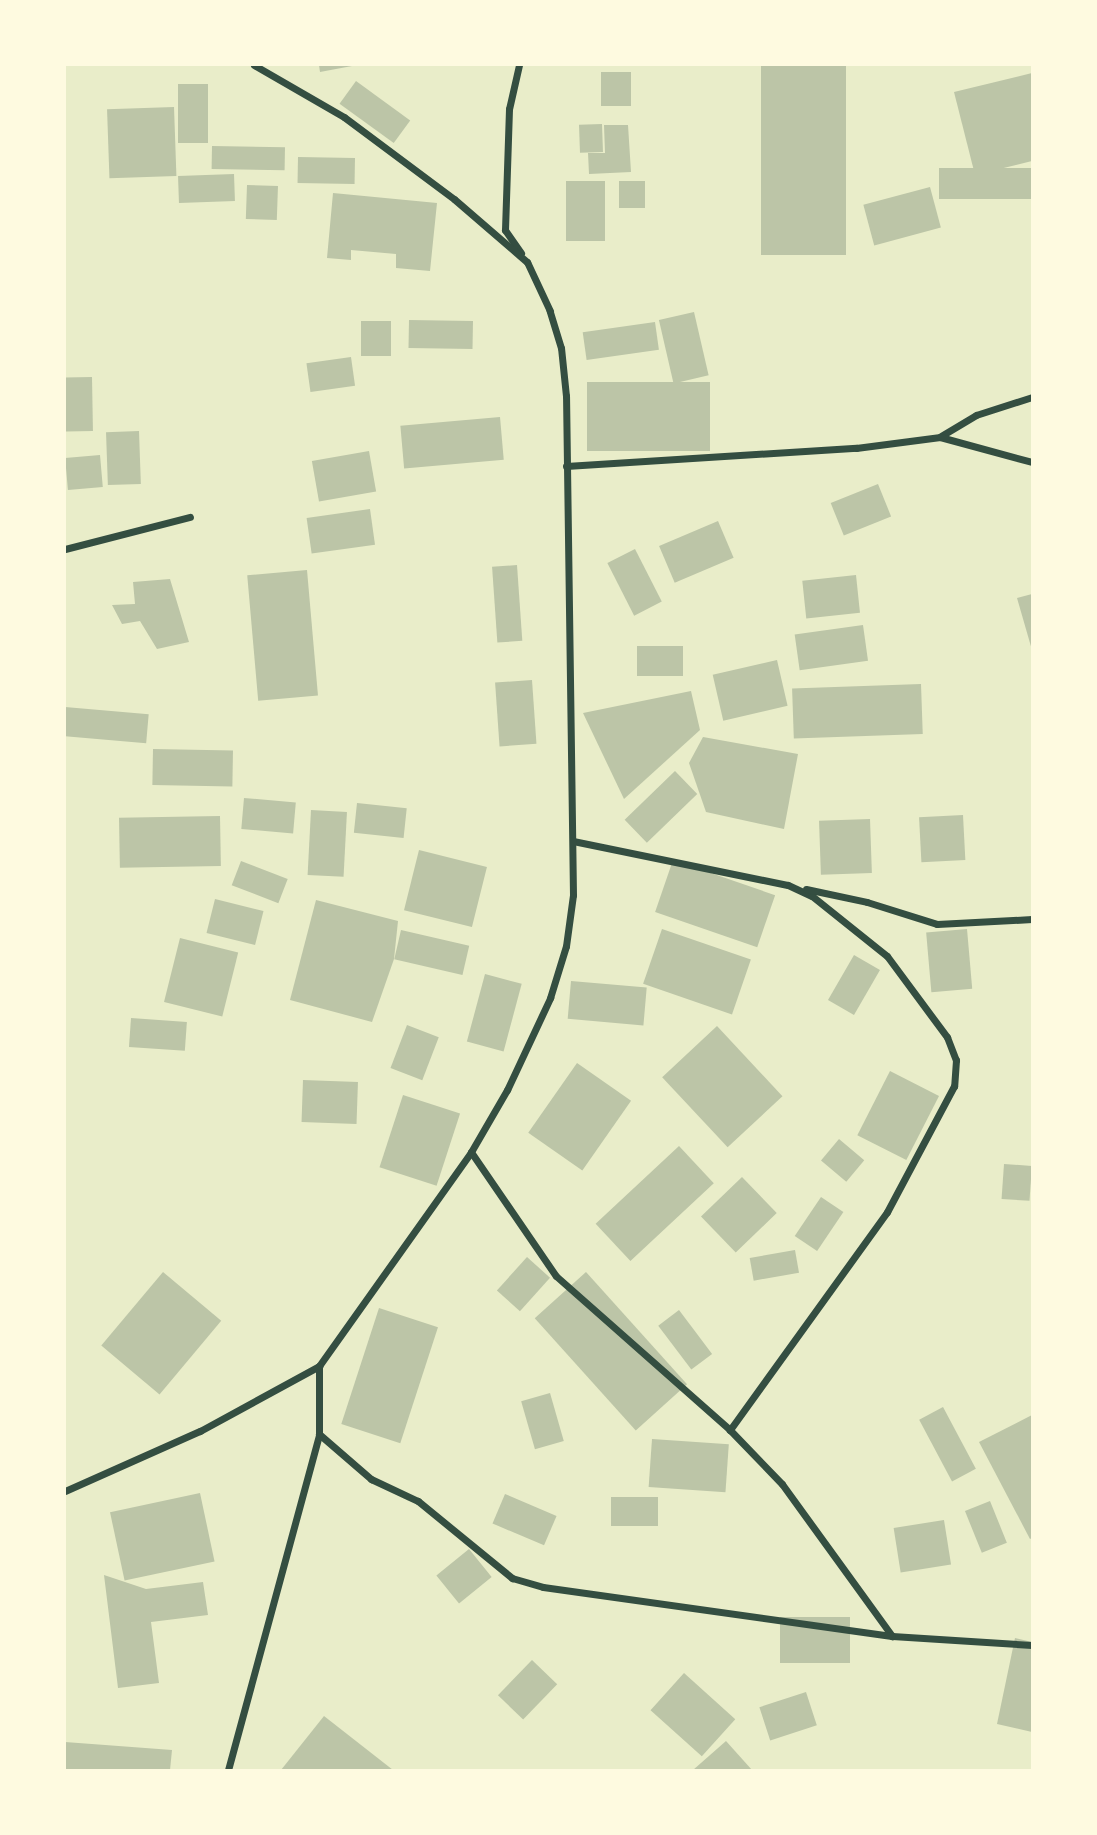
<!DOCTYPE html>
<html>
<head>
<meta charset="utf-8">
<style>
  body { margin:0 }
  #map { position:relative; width:1097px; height:1835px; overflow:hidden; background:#e9edc9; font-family:Karla,sans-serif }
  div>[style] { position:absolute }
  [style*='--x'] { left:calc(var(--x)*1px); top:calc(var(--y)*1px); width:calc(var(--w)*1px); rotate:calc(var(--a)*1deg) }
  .building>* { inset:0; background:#bcc5a7; transform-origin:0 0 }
  .minor>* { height:7px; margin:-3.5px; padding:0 3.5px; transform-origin:3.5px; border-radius:3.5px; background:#344e41 }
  span { translate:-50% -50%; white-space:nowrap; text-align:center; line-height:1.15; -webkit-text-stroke:5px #fefae0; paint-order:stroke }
  .frame { position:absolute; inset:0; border:66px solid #fefae0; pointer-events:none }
</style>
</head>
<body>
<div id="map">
  <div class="building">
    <div style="clip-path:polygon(319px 65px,352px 65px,352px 66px,320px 72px)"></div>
    <div style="left:761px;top:65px;width:85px;height:190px"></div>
    <div style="left:601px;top:72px;width:30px;height:34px"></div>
    <div style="clip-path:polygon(1032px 73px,1032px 161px,975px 175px,954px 92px)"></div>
    <div style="left:356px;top:81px;width:67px;height:28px;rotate:36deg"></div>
    <div style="left:178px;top:84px;width:30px;height:59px"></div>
    <div style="left:174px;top:107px;width:69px;height:67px;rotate:88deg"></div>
    <div style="left:602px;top:124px;width:28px;height:23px;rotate:88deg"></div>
    <div style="clip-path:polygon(604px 125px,628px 125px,631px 172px,589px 174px,588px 153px,605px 153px)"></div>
    <div style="left:212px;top:146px;width:73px;height:23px;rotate:1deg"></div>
    <div style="left:298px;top:157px;width:57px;height:26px;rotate:1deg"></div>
    <div style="left:1032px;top:168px;width:31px;height:93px;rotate:90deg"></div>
    <div style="left:234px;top:174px;width:27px;height:56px;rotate:88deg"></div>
    <div style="left:566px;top:181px;width:39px;height:60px"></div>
    <div style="left:619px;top:181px;width:26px;height:27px"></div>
    <div style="left:247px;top:185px;width:31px;height:34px;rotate:2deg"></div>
    <div style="left:930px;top:187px;width:42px;height:69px;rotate:75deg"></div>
    <div style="clip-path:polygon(333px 193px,437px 203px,430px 271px,396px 268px,396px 254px,351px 250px,351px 260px,327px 258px)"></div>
    <div style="left:694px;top:312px;width:65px;height:36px;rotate:77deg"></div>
    <div style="left:409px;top:320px;width:64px;height:28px;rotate:1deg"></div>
    <div style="left:361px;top:321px;width:30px;height:35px"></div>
    <div style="left:655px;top:322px;width:28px;height:73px;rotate:82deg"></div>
    <div style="left:351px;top:357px;width:29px;height:45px;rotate:82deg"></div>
    <div style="left:92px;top:377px;width:54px;height:27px;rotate:89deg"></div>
    <div style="left:587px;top:382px;width:123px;height:69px"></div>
    <div style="left:500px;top:417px;width:43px;height:100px;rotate:85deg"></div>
    <div style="left:139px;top:431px;width:53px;height:33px;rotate:88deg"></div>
    <div style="left:369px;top:451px;width:41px;height:58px;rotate:80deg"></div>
    <div style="left:100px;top:455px;width:32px;height:35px;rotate:85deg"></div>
    <div style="left:878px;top:484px;width:35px;height:51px;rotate:68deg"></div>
    <div style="left:370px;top:509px;width:36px;height:64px;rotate:82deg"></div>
    <div style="left:718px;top:521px;width:40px;height:64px;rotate:67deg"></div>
    <div style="left:635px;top:549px;width:59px;height:31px;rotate:63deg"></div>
    <div style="left:517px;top:565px;width:76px;height:25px;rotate:86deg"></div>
    <div style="left:307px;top:570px;width:126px;height:60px;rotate:85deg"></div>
    <div style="left:856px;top:575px;width:38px;height:54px;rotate:84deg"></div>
    <div style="clip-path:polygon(170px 579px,189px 642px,157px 649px,140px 621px,122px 624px,112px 605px,135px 604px,133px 582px)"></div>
    <div style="clip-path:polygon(1032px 594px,1032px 650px,1017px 598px)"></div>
    <div style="left:863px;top:625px;width:36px;height:69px;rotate:82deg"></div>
    <div style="left:637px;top:646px;width:46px;height:30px"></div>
    <div style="left:777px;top:660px;width:47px;height:66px;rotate:77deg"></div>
    <div style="left:532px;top:680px;width:64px;height:37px;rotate:86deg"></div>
    <div style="left:921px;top:684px;width:50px;height:129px;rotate:88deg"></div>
    <div style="clip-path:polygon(691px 691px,700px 730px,624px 799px,583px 713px)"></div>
    <div style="left:65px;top:707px;width:84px;height:29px;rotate:5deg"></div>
    <div style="clip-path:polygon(703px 737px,798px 754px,784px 829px,706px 812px,689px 763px)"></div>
    <div style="left:153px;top:749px;width:80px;height:36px;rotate:1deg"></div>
    <div style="left:675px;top:771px;width:32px;height:70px;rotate:46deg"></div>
    <div style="left:244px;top:798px;width:52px;height:31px;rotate:5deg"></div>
    <div style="left:357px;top:803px;width:50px;height:30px;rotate:6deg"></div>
    <div style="left:311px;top:810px;width:36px;height:65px;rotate:3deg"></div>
    <div style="left:963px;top:815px;width:45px;height:44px;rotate:87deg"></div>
    <div style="left:220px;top:816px;width:50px;height:101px;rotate:89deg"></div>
    <div style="left:870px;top:819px;width:54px;height:51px;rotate:88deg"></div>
    <div style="left:419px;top:850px;width:70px;height:62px;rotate:14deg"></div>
    <div style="left:673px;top:860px;width:108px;height:55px;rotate:19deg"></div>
    <div style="left:241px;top:861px;width:50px;height:26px;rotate:21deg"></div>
    <div style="left:215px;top:899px;width:50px;height:35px;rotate:14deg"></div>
    <div style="clip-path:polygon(316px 900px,398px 921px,394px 959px,372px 1022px,290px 1000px)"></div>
    <div style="left:662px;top:929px;width:94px;height:58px;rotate:19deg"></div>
    <div style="left:967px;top:929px;width:60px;height:41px;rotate:85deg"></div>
    <div style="left:401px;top:930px;width:70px;height:30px;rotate:13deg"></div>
    <div style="left:180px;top:938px;width:60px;height:66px;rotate:14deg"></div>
    <div style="left:854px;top:955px;width:30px;height:52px;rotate:30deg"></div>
    <div style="left:485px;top:974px;width:38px;height:70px;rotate:15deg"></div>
    <div style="left:571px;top:981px;width:76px;height:38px;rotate:5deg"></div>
    <div style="left:131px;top:1018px;width:56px;height:29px;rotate:4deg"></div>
    <div style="left:407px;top:1025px;width:34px;height:46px;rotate:21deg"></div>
    <div style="left:717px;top:1026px;width:96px;height:75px;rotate:47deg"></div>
    <div style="left:577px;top:1063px;width:66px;height:85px;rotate:35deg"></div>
    <div style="left:890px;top:1071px;width:55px;height:72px;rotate:27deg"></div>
    <div style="left:303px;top:1080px;width:55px;height:42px;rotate:2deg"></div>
    <div style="left:403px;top:1095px;width:60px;height:76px;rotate:18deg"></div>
    <div style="left:839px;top:1139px;width:33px;height:28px;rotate:40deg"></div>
    <div style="left:679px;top:1146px;width:51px;height:114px;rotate:47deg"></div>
    <div style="left:1004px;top:1164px;width:28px;height:35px;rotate:4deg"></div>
    <div style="left:742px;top:1177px;width:50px;height:57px;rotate:46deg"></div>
    <div style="left:821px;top:1197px;width:27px;height:47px;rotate:34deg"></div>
    <div style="left:795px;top:1250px;width:23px;height:46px;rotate:80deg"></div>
    <div style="left:527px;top:1257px;width:31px;height:45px;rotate:42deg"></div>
    <div style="left:163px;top:1272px;width:76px;height:96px;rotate:40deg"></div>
    <div style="left:586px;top:1272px;width:151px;height:69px;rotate:48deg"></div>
    <div style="left:379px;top:1308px;width:62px;height:122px;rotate:18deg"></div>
    <div style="left:679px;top:1310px;width:55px;height:26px;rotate:53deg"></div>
    <div style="left:550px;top:1393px;width:50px;height:30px;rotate:74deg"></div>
    <div style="left:943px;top:1407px;width:70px;height:27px;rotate:62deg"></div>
    <div style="clip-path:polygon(1032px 1415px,1032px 1538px,1030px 1539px,979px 1442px)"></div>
    <div style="left:652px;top:1439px;width:77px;height:48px;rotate:4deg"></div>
    <div style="left:200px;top:1493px;width:70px;height:92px;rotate:78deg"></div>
    <div style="left:505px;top:1494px;width:56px;height:32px;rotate:23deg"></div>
    <div style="left:611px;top:1497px;width:47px;height:29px"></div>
    <div style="left:990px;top:1501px;width:45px;height:27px;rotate:68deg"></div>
    <div style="left:944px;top:1520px;width:45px;height:51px;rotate:81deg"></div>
    <div style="left:469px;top:1549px;width:36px;height:42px;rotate:51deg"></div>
    <div style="clip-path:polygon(104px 1575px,146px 1589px,203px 1582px,208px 1615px,151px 1622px,159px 1683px,118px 1688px)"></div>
    <div style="left:780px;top:1617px;width:70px;height:46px"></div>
    <div style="clip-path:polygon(1015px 1638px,1032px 1642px,1032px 1732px,997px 1724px)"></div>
    <div style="left:532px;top:1660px;width:35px;height:49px;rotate:44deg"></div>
    <div style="left:684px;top:1673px;width:69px;height:50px;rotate:42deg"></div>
    <div style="left:806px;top:1692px;width:35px;height:49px;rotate:72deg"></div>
    <div style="clip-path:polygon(324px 1716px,393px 1770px,281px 1770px)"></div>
    <div style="clip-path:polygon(726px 1741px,752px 1770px,693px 1770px)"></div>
    <div style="clip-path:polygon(65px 1742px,172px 1750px,170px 1770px,65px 1770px)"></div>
  </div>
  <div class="minor">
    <div style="--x:519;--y:65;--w:45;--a:102.8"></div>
    <div style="--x:509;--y:109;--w:121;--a:91.9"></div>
    <div style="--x:505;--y:230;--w:28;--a:55"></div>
    <div style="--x:941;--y:436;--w:41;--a:-31"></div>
    <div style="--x:976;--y:415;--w:59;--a:-17.8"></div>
    <div style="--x:566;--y:466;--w:291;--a:-3.6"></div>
    <div style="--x:856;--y:448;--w:85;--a:-7.5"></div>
    <div style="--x:940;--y:437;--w:95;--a:15.2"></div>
    <div style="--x:65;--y:549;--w:129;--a:-14.4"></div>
    <div style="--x:573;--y:841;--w:219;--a:11.6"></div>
    <div style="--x:788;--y:885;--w:26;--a:25"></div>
    <div style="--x:812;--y:896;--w:96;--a:38.7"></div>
    <div style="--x:887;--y:956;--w:101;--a:53.5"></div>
    <div style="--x:947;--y:1037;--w:25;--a:69"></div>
    <div style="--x:956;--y:1060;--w:26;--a:94"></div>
    <div style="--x:954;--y:1086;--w:143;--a:118"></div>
    <div style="--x:887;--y:1212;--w:269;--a:125.8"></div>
    <div style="--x:806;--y:889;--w:62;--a:12"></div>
    <div style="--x:867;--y:902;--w:73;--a:17.4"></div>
    <div style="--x:937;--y:924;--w:95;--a:-3"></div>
    <div style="--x:471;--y:1152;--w:150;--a:55.6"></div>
    <div style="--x:556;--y:1276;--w:232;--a:41.5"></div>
    <div style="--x:730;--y:1430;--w:75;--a:46.1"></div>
    <div style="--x:782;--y:1484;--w:188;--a:54.1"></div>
    <div style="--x:892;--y:1636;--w:140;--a:3.7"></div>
    <div style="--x:319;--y:1434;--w:69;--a:40.9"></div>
    <div style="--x:371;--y:1479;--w:52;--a:25.1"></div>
    <div style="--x:418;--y:1501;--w:122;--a:39.3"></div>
    <div style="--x:512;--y:1578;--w:32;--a:16"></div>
    <div style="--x:543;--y:1587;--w:352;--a:8"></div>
    <div style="--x:65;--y:1491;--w:148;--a:-24"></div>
    <div style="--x:200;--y:1431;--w:136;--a:-28.6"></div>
    <div style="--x:228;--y:1770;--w:348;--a:-74.8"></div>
    <div style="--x:319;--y:1434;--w:68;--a:-90"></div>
    <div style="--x:319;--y:1366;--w:262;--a:-54.6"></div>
    <div style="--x:471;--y:1152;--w:72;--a:-59.9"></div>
    <div style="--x:507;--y:1090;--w:102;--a:-64.9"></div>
    <div style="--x:550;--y:998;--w:54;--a:-72.9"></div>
    <div style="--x:566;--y:946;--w:51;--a:-82.2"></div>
    <div style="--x:573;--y:895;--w:499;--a:-90.8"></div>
    <div style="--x:566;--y:396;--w:48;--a:-95.9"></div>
    <div style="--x:561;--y:348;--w:39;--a:-107"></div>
    <div style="--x:550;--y:311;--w:54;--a:-115.1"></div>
    <div style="--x:527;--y:262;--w:96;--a:-139.2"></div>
    <div style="--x:454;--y:199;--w:137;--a:-143.3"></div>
    <div style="--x:344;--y:117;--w:104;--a:-150"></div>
  </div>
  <div class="frame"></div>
</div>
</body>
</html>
